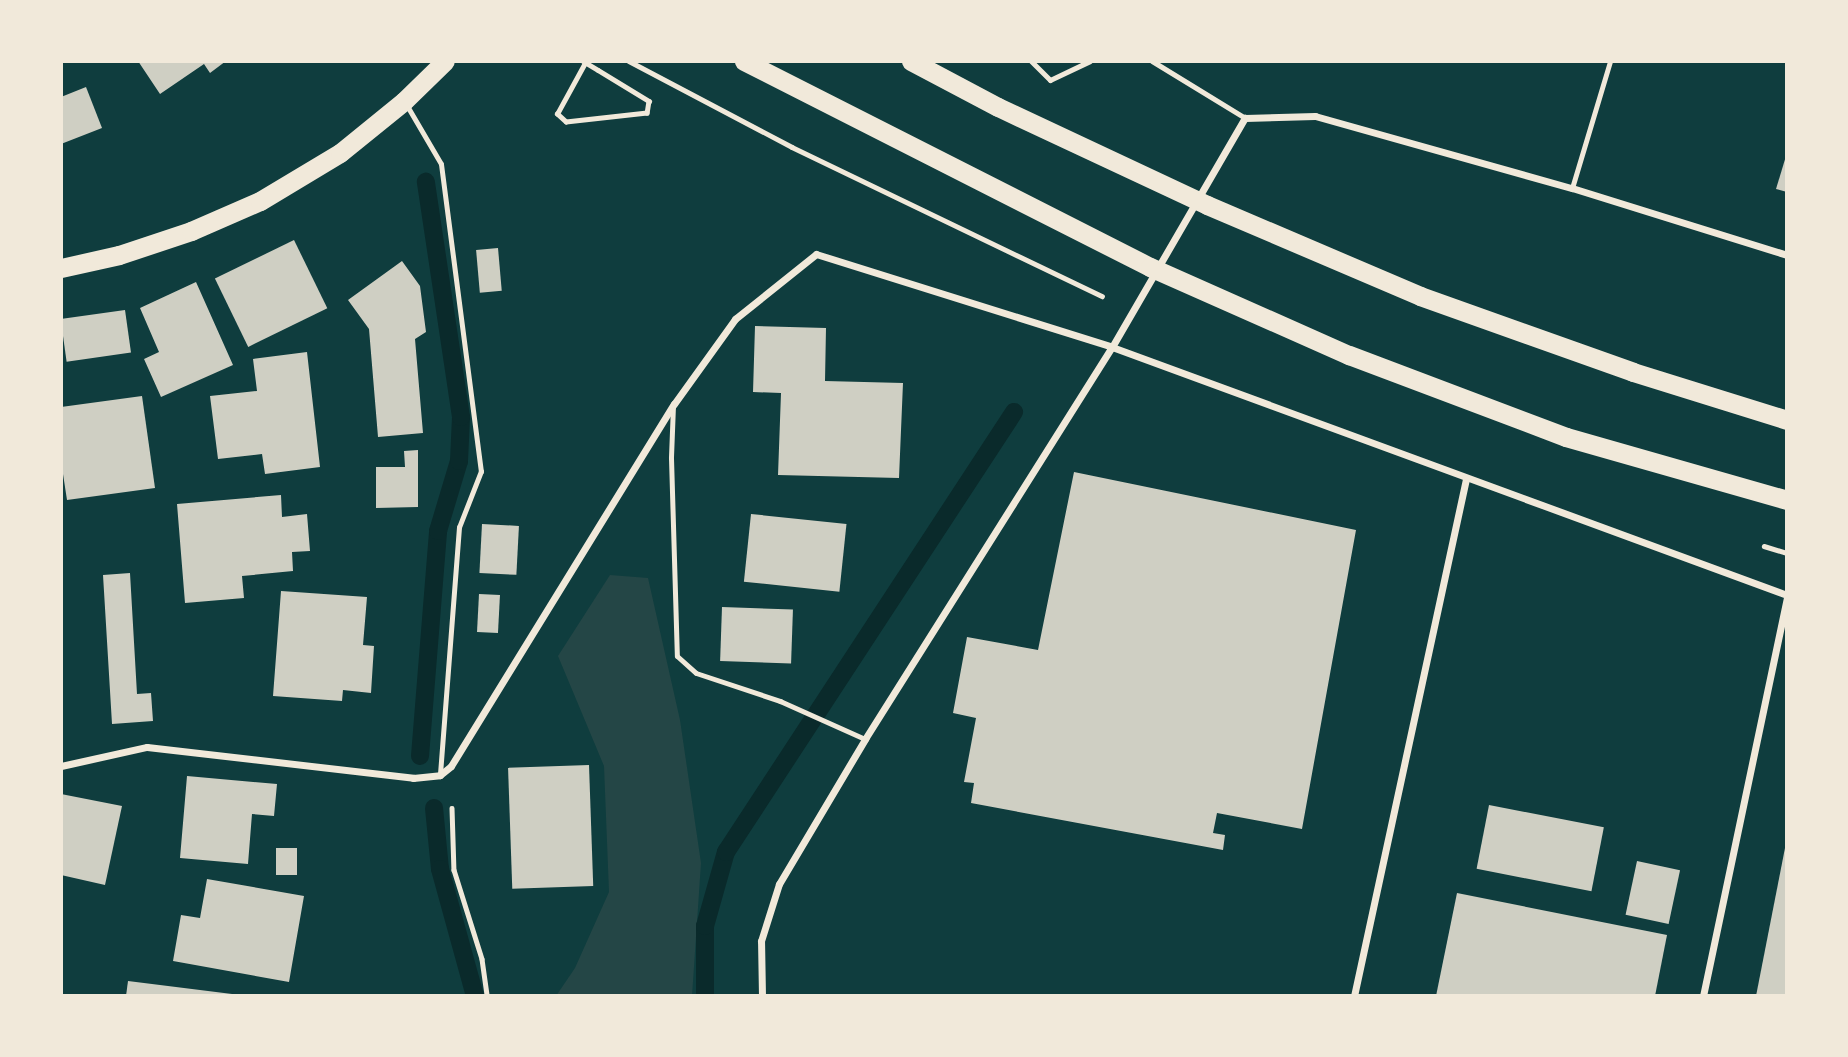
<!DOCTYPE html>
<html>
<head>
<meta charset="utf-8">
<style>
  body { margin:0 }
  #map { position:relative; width:1848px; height:1057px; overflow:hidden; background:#0f3d3e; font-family:"PT Sans",sans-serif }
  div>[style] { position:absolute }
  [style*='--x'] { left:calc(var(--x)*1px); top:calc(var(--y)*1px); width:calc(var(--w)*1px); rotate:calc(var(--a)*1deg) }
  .green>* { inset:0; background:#244646 }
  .stream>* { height:18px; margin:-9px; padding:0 9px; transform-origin:9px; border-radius:9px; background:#0a2a2b }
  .building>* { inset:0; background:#cfcfc3; transform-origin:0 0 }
  .path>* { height:4.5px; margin:-2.25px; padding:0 2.25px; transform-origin:2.25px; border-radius:2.25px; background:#f1e9da }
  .service>* { height:5px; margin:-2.5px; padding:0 2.5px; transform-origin:2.5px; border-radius:2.5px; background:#f1e9da }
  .minor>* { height:7px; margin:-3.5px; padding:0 3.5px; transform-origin:3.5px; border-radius:3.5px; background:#f1e9da }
  .trunk>* { height:19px; margin:-9.5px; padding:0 9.5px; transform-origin:9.5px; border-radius:9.5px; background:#f1e9da }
  span { translate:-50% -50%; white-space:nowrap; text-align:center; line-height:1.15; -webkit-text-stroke:7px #f1e9da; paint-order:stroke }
  .frame { position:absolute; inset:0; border:63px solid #f1e9da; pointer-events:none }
</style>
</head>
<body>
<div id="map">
  <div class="green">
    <div style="clip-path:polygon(610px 575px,648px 578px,680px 720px,701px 863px,692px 996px,556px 996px,575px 968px,609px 892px,604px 766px,558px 656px)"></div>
  </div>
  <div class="stream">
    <div style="--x:420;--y:756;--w:226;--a:-85.4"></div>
    <div style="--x:438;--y:531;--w:73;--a:-73.3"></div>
    <div style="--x:459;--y:461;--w:44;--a:-87.4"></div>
    <div style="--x:461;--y:417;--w:238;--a:-98.5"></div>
    <div style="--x:434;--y:808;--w:61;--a:84.4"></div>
    <div style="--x:440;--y:869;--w:132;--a:74.6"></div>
    <div style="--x:705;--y:996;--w:70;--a:-90"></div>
    <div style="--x:705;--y:926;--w:77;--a:-74.2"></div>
    <div style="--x:726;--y:852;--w:526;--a:-56.79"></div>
  </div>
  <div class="building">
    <div style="clip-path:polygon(138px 61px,226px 61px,210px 73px,204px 64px,160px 94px)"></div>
    <div style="clip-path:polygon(86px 87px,102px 128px,61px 144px,61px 97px)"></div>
    <div style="clip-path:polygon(1786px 156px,1787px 156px,1787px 192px,1776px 189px)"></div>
    <div style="left:294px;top:240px;width:76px;height:88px;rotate:64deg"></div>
    <div style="left:498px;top:248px;width:43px;height:22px;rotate:85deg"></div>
    <div style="clip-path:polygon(402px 261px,420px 286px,426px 332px,415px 339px,423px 433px,378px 437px,369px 329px,348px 300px)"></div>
    <div style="clip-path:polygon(196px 282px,233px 365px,161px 397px,144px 359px,159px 352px,140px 308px)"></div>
    <div style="left:125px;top:310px;width:43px;height:65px;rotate:82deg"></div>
    <div style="clip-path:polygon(755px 326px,826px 328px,825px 381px,903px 383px,899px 478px,778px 475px,781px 393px,753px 392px)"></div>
    <div style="clip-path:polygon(307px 352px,320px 467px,265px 474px,262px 454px,218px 459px,210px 396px,257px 391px,253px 359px)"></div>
    <div style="clip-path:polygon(142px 396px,155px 488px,67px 500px,61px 461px,61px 407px)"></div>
    <div style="clip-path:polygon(418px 450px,418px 507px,376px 508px,376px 467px,405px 467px,404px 451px)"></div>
    <div style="clip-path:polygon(1074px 472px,1356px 530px,1302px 829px,1217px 813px,1213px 833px,1225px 835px,1223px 850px,971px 803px,974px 783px,964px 782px,976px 718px,953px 713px,967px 637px,1038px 650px)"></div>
    <div style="clip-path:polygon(281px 495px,282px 517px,307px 514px,310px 551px,292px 552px,293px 571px,242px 576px,244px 598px,185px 603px,177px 504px)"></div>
    <div style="left:751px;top:514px;width:96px;height:68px;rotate:6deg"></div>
    <div style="left:482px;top:524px;width:37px;height:49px;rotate:3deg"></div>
    <div style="clip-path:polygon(130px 573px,137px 694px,151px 693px,153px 721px,112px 724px,103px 575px)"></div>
    <div style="clip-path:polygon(281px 591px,367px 597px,363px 645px,374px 646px,371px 693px,343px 690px,342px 701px,273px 696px)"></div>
    <div style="left:479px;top:594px;width:21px;height:38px;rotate:3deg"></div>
    <div style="left:722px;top:607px;width:71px;height:54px;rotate:2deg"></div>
    <div style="left:589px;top:765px;width:121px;height:81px;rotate:88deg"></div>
    <div style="clip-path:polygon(187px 776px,277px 784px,274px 816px,252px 814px,248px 864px,180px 858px)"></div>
    <div style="clip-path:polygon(61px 794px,122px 806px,105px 885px,61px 875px)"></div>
    <div style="left:1489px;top:805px;width:117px;height:65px;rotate:11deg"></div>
    <div style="left:276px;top:848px;width:21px;height:27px"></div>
    <div style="clip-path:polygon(1785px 848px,1787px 996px,1756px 996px)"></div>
    <div style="left:1637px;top:861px;width:44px;height:55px;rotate:12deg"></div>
    <div style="clip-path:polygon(207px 879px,304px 896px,289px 982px,173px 961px,181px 915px,200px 918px)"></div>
    <div style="clip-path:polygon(1457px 893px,1667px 935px,1655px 996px,1436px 996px)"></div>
    <div style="clip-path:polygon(128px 981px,232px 994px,232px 996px,126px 996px)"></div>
  </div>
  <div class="path">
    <div style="--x:583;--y:61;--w:17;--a:31"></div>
    <div style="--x:598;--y:70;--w:60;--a:31.3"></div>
    <div style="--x:649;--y:101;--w:12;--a:99"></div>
    <div style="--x:647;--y:113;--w:81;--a:173.7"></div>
    <div style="--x:566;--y:122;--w:12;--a:-138"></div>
    <div style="--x:557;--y:114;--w:60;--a:-61.3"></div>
    <div style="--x:629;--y:61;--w:184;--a:27.8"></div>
    <div style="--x:792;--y:147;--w:344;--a:25.7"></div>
    <div style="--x:1764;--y:546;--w:24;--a:17"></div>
    <div style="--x:452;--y:808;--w:62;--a:88.2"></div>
    <div style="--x:454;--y:870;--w:93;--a:72.5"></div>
    <div style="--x:482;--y:959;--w:37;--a:82"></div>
  </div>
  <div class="service">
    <div style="--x:1031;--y:61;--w:27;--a:45"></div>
    <div style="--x:1050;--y:80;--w:44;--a:-25.4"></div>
    <div style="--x:1152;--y:61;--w:109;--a:31.5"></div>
    <div style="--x:406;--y:104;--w:69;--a:59.7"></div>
    <div style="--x:441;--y:164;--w:310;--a:82.6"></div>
    <div style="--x:481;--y:471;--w:60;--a:111.4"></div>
    <div style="--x:459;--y:527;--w:249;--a:94.4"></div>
    <div style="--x:1572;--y:188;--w:133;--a:-73.3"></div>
    <div style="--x:673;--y:405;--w:53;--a:92.2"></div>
    <div style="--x:671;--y:458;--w:198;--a:88.3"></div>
    <div style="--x:677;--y:656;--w:25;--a:42"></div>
    <div style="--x:696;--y:673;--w:89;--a:18.4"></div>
    <div style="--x:780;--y:701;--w:93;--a:24.1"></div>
  </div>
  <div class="minor">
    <div style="--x:61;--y:766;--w:88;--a:-12.5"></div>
    <div style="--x:147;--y:747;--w:268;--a:6.6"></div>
    <div style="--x:413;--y:778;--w:27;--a:-6"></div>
    <div style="--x:440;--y:775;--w:14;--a:-39"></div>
    <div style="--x:451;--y:766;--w:425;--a:-58.4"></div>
    <div style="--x:674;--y:404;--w:105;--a:-54.3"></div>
    <div style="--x:735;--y:319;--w:104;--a:-38.7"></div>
    <div style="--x:816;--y:254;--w:310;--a:17.4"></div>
    <div style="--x:1112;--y:347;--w:719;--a:20.17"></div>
    <div style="--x:762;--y:996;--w:55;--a:-91"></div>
    <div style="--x:761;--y:941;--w:60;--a:-72.5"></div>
    <div style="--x:779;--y:884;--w:169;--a:-59.3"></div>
    <div style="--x:865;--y:739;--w:463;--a:-57.8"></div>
    <div style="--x:1112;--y:347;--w:265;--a:-59.9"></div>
    <div style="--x:1245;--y:118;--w:70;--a:-1.6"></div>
    <div style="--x:1315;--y:116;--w:267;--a:15.7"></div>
    <div style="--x:1572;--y:188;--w:225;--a:17.3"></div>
    <div style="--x:1354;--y:996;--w:529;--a:-77.78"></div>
    <div style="--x:1703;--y:996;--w:406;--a:-78.1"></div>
  </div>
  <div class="trunk">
    <div style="--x:744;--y:61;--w:455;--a:26.9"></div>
    <div style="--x:1150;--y:267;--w:218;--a:23.9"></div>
    <div style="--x:1349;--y:355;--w:232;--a:20.7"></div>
    <div style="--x:1566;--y:437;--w:230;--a:15.9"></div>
    <div style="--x:911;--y:61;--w:98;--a:27.9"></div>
    <div style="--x:998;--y:107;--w:231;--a:25.1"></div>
    <div style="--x:1207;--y:205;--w:232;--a:23.1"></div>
    <div style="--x:1420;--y:296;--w:226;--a:19.6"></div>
    <div style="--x:1633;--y:372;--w:161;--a:17.3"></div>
    <div style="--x:61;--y:268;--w:59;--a:-12.6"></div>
    <div style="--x:119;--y:255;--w:76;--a:-18.4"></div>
    <div style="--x:191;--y:231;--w:75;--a:-23.5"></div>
    <div style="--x:260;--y:201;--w:93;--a:-31"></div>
    <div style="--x:340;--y:153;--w:82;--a:-39.1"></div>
    <div style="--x:404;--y:101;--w:57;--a:-44.3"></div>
  </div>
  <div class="frame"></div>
</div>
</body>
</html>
